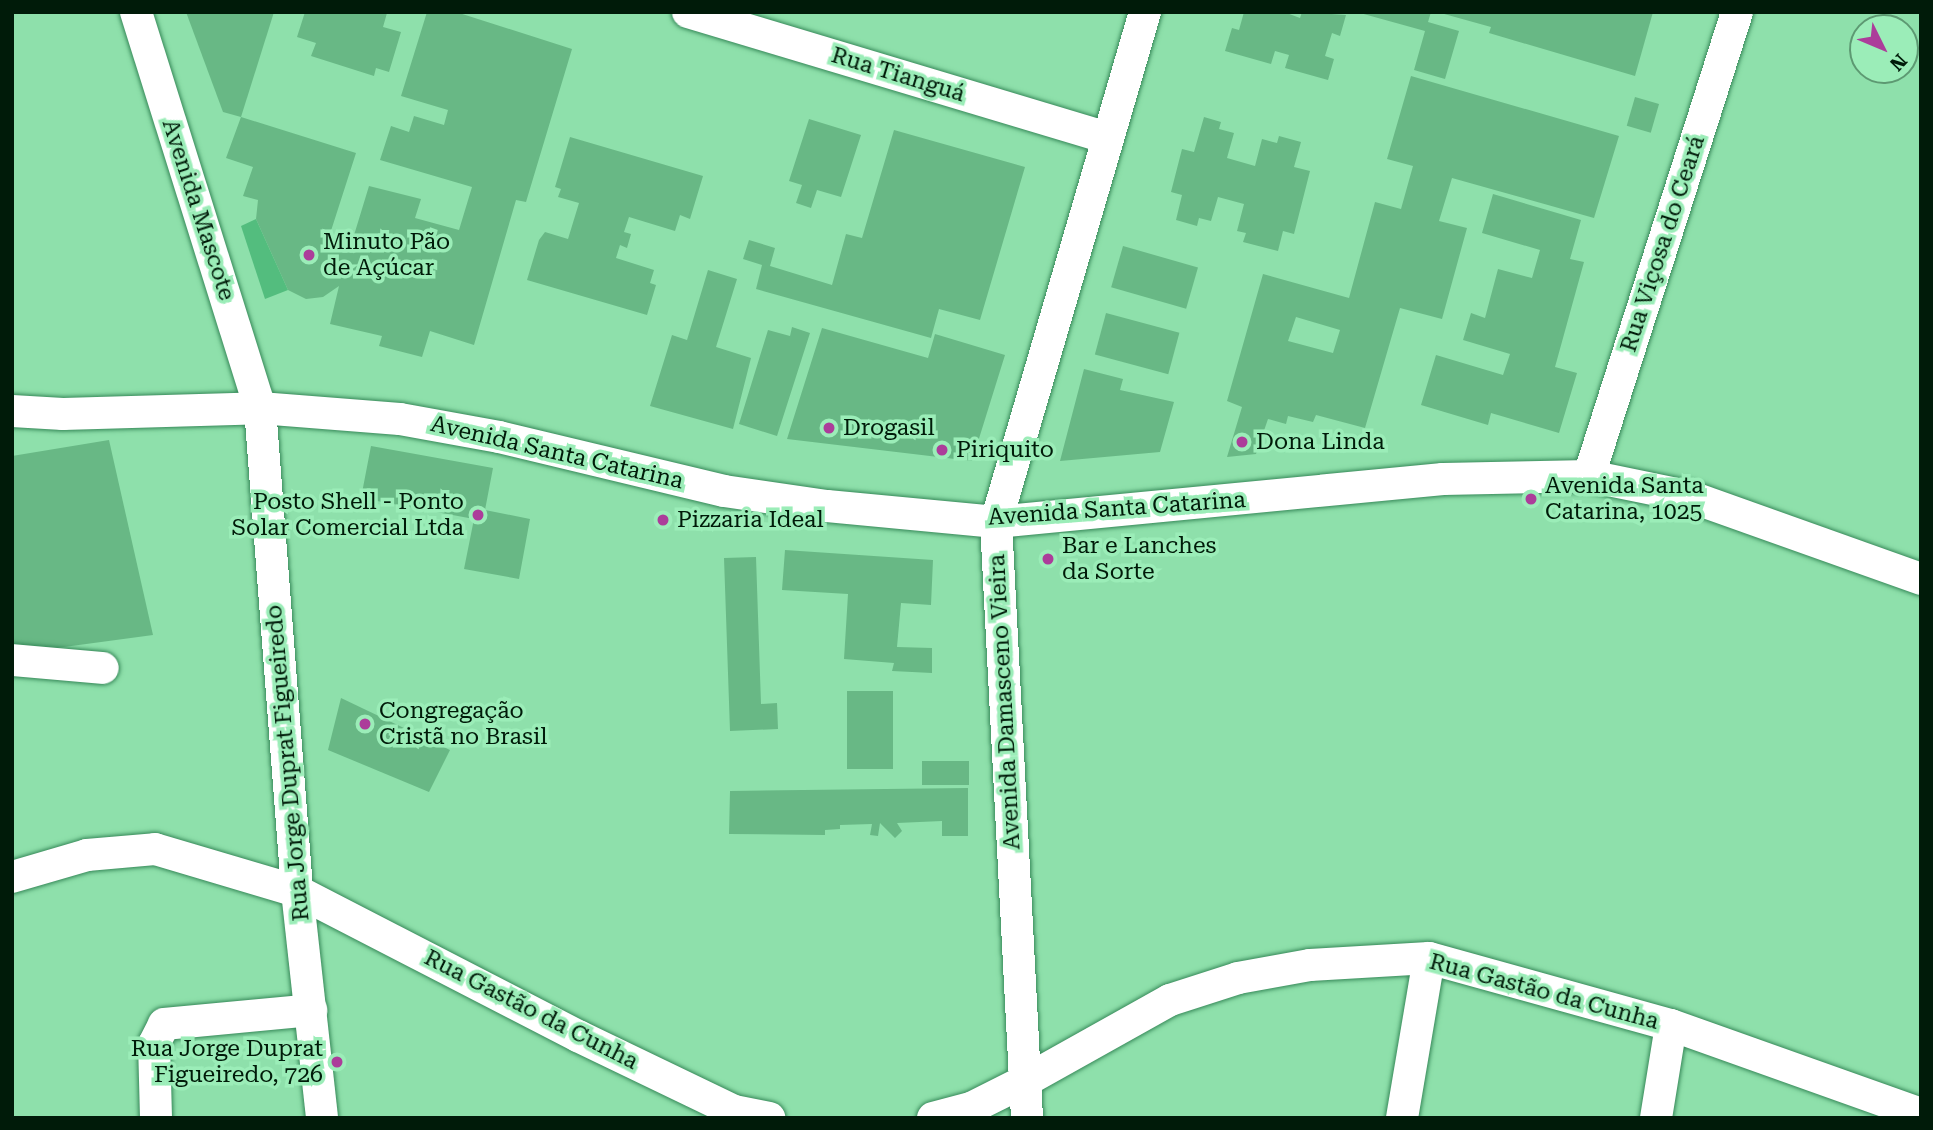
<!DOCTYPE html>
<html>
<head>
<meta charset="utf-8">
<style>
  body { margin:0 }
  #map { position:relative; width:1933px; height:1130px; overflow:hidden; background:#8ee0ab; font-family:"Roboto Serif",serif }
  div>[style] { position:absolute }
  [style*='--x'] { left:calc(var(--x)*1px); top:calc(var(--y)*1px); width:calc(var(--w)*1px); rotate:calc(var(--a)*1deg) }
  .green>* { inset:0; background:#53bd7e }
  .building>* { inset:0; background:#68b885; transform-origin:0 0 }
  .roads { filter:drop-shadow(0 0 2px #378959) drop-shadow(0 0 2px #378959) }
  .minor>* { height:32px; margin:-16px; padding:0 16px; transform-origin:16px; border-radius:16px; background:#fff }
  .dots>* { width:19px; height:19px; translate:-50% -50%; box-sizing:border-box; border:4px solid #9bedb8; border-radius:50% }
  span { translate:-50% -50%; white-space:nowrap; text-align:center; line-height:1.15; -webkit-text-stroke:7px #9bedb8; paint-order:stroke }
  .street-label { font-size:23px; color:#001b09 }
  .poi-label { font-size:23px; color:#001b09 }
  .left { translate:0 -50%; text-align:left }
  .right { translate:-100% -50%; text-align:right }
  .frame { position:absolute; inset:0; border:14px solid #001b09; pointer-events:none }
  .north { position:absolute; left:1849px; top:14px; width:70px; height:70px; box-sizing:border-box; background:#9bedb8; border:2px solid #5d9972; border-radius:50%; rotate:133deg; font-size:19px; font-weight:700; line-height:28px; text-align:center; color:#001b09 }
  .north::after { content:''; display:block; margin:auto; width:24px; height:32px; background:#ac3d9a; clip-path:polygon(50% 0,100% 100%,50% 72%,0 100%) }
</style>
</head>
<body>
<div id="map">
  <div class="green">
    <div style="clip-path:polygon(256px 219px,288px 290px,265px 299px,241px 226px)"></div>
  </div>
  <div class="building">
    <div style="clip-path:polygon(186px 12px,274px 12px,241px 117px,223px 112px)"></div>
    <div style="clip-path:polygon(305px 12px,387px 13px,383px 27px,401px 32px,389px 72px,376px 68px,374px 76px,311px 56px,316px 43px,297px 37px)"></div>
    <div style="clip-path:polygon(427px 12px,456px 12px,572px 49px,526px 202px,516px 200px,474px 345px,430px 331px,422px 357px,379px 346px,382px 336px,330px 324px,339px 286px,323px 297px,306px 299px,288px 290px,256px 219px,258px 200px,243px 196px,253px 167px,226px 158px,241px 117px,356px 153px,329px 237px,351px 245px,369px 186px,421px 199px,415px 218px,459px 230px,472px 187px,380px 160px,391px 126px,409px 132px,414px 116px,444px 125px,448px 110px,401px 96px)"></div>
    <div style="clip-path:polygon(1244px 12px,1284px 12px,1300px 18px,1302px 12px,1346px 15px,1340px 36px,1332px 33px,1325px 56px,1334px 59px,1328px 80px,1285px 68px,1289px 55px,1275px 51px,1271px 64px,1225px 51px,1232px 28px,1239px 30px)"></div>
    <div style="clip-path:polygon(1431px 12px,1428px 22px,1459px 31px,1445px 79px,1414px 70px,1425px 31px,1360px 13px)"></div>
    <div style="clip-path:polygon(1437px 12px,1653px 12px,1635px 76px,1489px 33px,1491px 27px)"></div>
    <div style="clip-path:polygon(evenodd,1411px 76px,1619px 136px,1594px 218px,1452px 178px,1439px 221px,1467px 228px,1442px 319px,1400px 308px,1365px 428px,1316px 415px,1313px 422px,1288px 416px,1286px 424px,1268px 419px,1256px 454px,1227px 457px,1242px 407px,1227px 401px,1263px 274px,1349px 298px,1375px 202px,1401px 209px,1413px 166px,1387px 159px,1411px 76px,1296px 317px,1340px 330px,1333px 353px,1288px 341px,1296px 317px)"></div>
    <div style="left:1635px;top:97px;width:25px;height:30px;rotate:16deg"></div>
    <div style="clip-path:polygon(1204px 117px,1221px 122px,1219px 129px,1234px 133px,1227px 158px,1255px 166px,1262px 139px,1277px 143px,1279px 136px,1301px 142px,1294px 167px,1310px 171px,1294px 234px,1283px 231px,1278px 251px,1243px 242px,1246px 233px,1237px 231px,1244px 204px,1218px 197px,1211px 221px,1199px 218px,1197px 226px,1176px 220px,1182px 195px,1171px 192px,1182px 149px,1194px 152px)"></div>
    <div style="clip-path:polygon(809px 119px,861px 135px,841px 197px,817px 190px,811px 208px,796px 203px,802px 185px,789px 181px)"></div>
    <div style="clip-path:polygon(894px 130px,1025px 167px,980px 320px,939px 309px,931px 338px,756px 289px,762px 265px,743px 259px,749px 240px,775px 248px,770px 266px,832px 285px,846px 234px,862px 238px)"></div>
    <div style="clip-path:polygon(570px 137px,703px 176px,690px 219px,680px 215px,675px 231px,629px 217px,624px 232px,631px 234px,627px 248px,620px 245px,616px 258px,654px 270px,650px 283px,656px 285px,647px 315px,527px 280px,539px 240px,545px 232px,568px 239px,579px 203px,558px 197px,561px 189px,555px 187px)"></div>
    <div style="clip-path:polygon(1493px 194px,1581px 220px,1570px 259px,1584px 262px,1555px 367px,1577px 373px,1559px 433px,1491px 413px,1488px 425px,1421px 405px,1436px 355px,1503px 375px,1510px 354px,1463px 340px,1471px 313px,1485px 318px,1498px 269px,1532px 278px,1540px 250px,1482px 233px)"></div>
    <div style="left:1123px;top:246px;width:78px;height:43px;rotate:16deg"></div>
    <div style="clip-path:polygon(708px 270px,737px 279px,716px 347px,751px 358px,733px 429px,650px 406px,672px 335px,687px 340px)"></div>
    <div style="left:1106px;top:313px;width:76px;height:43px;rotate:15deg"></div>
    <div style="clip-path:polygon(792px 327px,810px 333px,777px 436px,739px 424px,768px 330px,790px 336px)"></div>
    <div style="clip-path:polygon(822px 328px,928px 358px,935px 334px,1005px 355px,972px 461px,787px 439px)"></div>
    <div style="clip-path:polygon(1084px 369px,1123px 379px,1120px 390px,1174px 402px,1160px 452px,1060px 461px)"></div>
    <div style="clip-path:polygon(109px 440px,153px 635px,12px 654px,12px 456px)"></div>
    <div style="clip-path:polygon(371px 446px,493px 468px,485px 510px,530px 519px,519px 579px,464px 569px,474px 519px,361px 498px)"></div>
    <div style="clip-path:polygon(785px 550px,933px 560px,931px 605px,901px 603px,897px 647px,932px 648px,932px 673px,892px 671px,894px 663px,844px 659px,848px 594px,782px 590px)"></div>
    <div style="clip-path:polygon(756px 557px,761px 704px,777px 703px,778px 729px,730px 731px,724px 558px)"></div>
    <div style="left:847px;top:691px;width:46px;height:78px"></div>
    <div style="clip-path:polygon(341px 698px,450px 750px,429px 792px,328px 750px)"></div>
    <div style="left:922px;top:761px;width:47px;height:24px"></div>
    <div style="clip-path:polygon(968px 788px,968px 836px,942px 836px,942px 821px,897px 823px,902px 831px,895px 838px,880px 823px,878px 836px,870px 835px,872px 824px,840px 825px,840px 829px,825px 830px,825px 835px,729px 834px,730px 791px)"></div>
  </div>
  <div class="roads">
    <div class="minor">
      <div style="--x:136;--y:12;--w:415;--a:72.6"></div>
      <div style="--x:260;--y:408;--w:484;--a:85.6"></div>
      <div style="--x:297;--y:891;--w:228;--a:83.7"></div>
      <div style="--x:688;--y:12;--w:438;--a:16.7"></div>
      <div style="--x:12;--y:411;--w:51;--a:3.4"></div>
      <div style="--x:63;--y:414;--w:197;--a:-1.7"></div>
      <div style="--x:260;--y:408;--w:140;--a:4.5"></div>
      <div style="--x:400;--y:419;--w:101;--a:10.3"></div>
      <div style="--x:499;--y:437;--w:231;--a:13.5"></div>
      <div style="--x:724;--y:491;--w:104;--a:8.3"></div>
      <div style="--x:827;--y:506;--w:170;--a:5.4"></div>
      <div style="--x:996;--y:522;--w:449;--a:-5.5"></div>
      <div style="--x:1443;--y:479;--w:146;--a:-1.2"></div>
      <div style="--x:1589;--y:476;--w:104;--a:11.6"></div>
      <div style="--x:1691;--y:497;--w:244;--a:19.6"></div>
      <div style="--x:1589;--y:476;--w:487;--a:-72.3"></div>
      <div style="--x:12;--y:660;--w:91;--a:5"></div>
      <div style="--x:12;--y:877;--w:78;--a:-16.3"></div>
      <div style="--x:87;--y:855;--w:68;--a:-5"></div>
      <div style="--x:155;--y:849;--w:148;--a:16.5"></div>
      <div style="--x:297;--y:891;--w:316;--a:27.3"></div>
      <div style="--x:578;--y:1036;--w:173;--a:25.7"></div>
      <div style="--x:734;--y:1111;--w:36;--a:11"></div>
      <div style="--x:156;--y:1118;--w:74;--a:-91.5"></div>
      <div style="--x:154;--y:1044;--w:22;--a:-63"></div>
      <div style="--x:164;--y:1024;--w:148;--a:-5.4"></div>
      <div style="--x:933;--y:1118;--w:39;--a:-15"></div>
      <div style="--x:971;--y:1108;--w:60;--a:-26.6"></div>
      <div style="--x:1025;--y:1081;--w:166;--a:-29.2"></div>
      <div style="--x:1170;--y:1000;--w:71;--a:-17.9"></div>
      <div style="--x:1238;--y:978;--w:73;--a:-10.2"></div>
      <div style="--x:1310;--y:965;--w:119;--a:-3.4"></div>
      <div style="--x:1429;--y:958;--w:251;--a:15.5"></div>
      <div style="--x:1671;--y:1025;--w:265;--a:19.6"></div>
      <div style="--x:1027;--y:1118;--w:597;--a:-92.98"></div>
      <div style="--x:996;--y:522;--w:531;--a:-73.71"></div>
      <div style="--x:1402;--y:1118;--w:162;--a:-80.4"></div>
      <div style="--x:1656;--y:1118;--w:94;--a:-80.8"></div>
    </div>
  </div>
  <div class="dots">
    <div style="left:309px;top:255px;background:#ac3d9a"></div>
    <div style="left:829px;top:428px;background:#ac3d9a"></div>
    <div style="left:1242px;top:442px;background:#ac3d9a"></div>
    <div style="left:942px;top:450px;background:#ac3d9a"></div>
    <div style="left:1531px;top:499px;background:#ac3d9a"></div>
    <div style="left:478px;top:515px;background:#ac3d9a"></div>
    <div style="left:663px;top:520px;background:#ac3d9a"></div>
    <div style="left:1048px;top:559px;background:#ac3d9a"></div>
    <div style="left:365px;top:724px;background:#ac3d9a"></div>
    <div style="left:337px;top:1062px;background:#ac3d9a"></div>
  </div>
  <div class="street-label">
    <span style="left:898px;top:75px;rotate:17deg">Rua Tianguá</span>
    <span style="left:198px;top:210px;rotate:72deg">Avenida Mascote</span>
    <span style="left:1663px;top:244px;rotate:-72deg">Rua Viçosa do Ceará</span>
    <span style="left:557px;top:453px;rotate:13deg">Avenida Santa Catarina</span>
    <span style="left:1117px;top:509px;rotate:-4deg">Avenida Santa Catarina</span>
    <span style="left:1005px;top:702px;rotate:-93deg">Avenida Damasceno Vieira</span>
    <span style="left:288px;top:763px;rotate:-95deg">Rua Jorge Duprat Figueiredo</span>
    <span style="left:1544px;top:992px;rotate:15deg">Rua Gastão da Cunha</span>
    <span style="left:531px;top:1010px;rotate:27deg">Rua Gastão da Cunha</span>
  </div>
  <div class="poi-label">
    <span class="left" style="left:323px;top:255px">Minuto Pão<br>de Açúcar</span>
    <span class="left" style="left:843px;top:428px">Drogasil</span>
    <span class="left" style="left:1256px;top:442px">Dona Linda</span>
    <span class="left" style="left:956px;top:450px">Piriquito</span>
    <span class="left" style="left:1545px;top:499px">Avenida Santa<br>Catarina, 1025</span>
    <span class="right" style="left:464px;top:515px">Posto Shell - Ponto<br>Solar Comercial Ltda</span>
    <span class="left" style="left:677px;top:520px">Pizzaria Ideal</span>
    <span class="left" style="left:1062px;top:559px">Bar e Lanches<br>da Sorte</span>
    <span class="left" style="left:379px;top:724px">Congregação<br>Cristã no Brasil</span>
    <span class="right" style="left:323px;top:1062px">Rua Jorge Duprat<br>Figueiredo, 726</span>
  </div>
  <div class="frame"></div>
  <div class="north">N</div>
</div>
</body>
</html>
